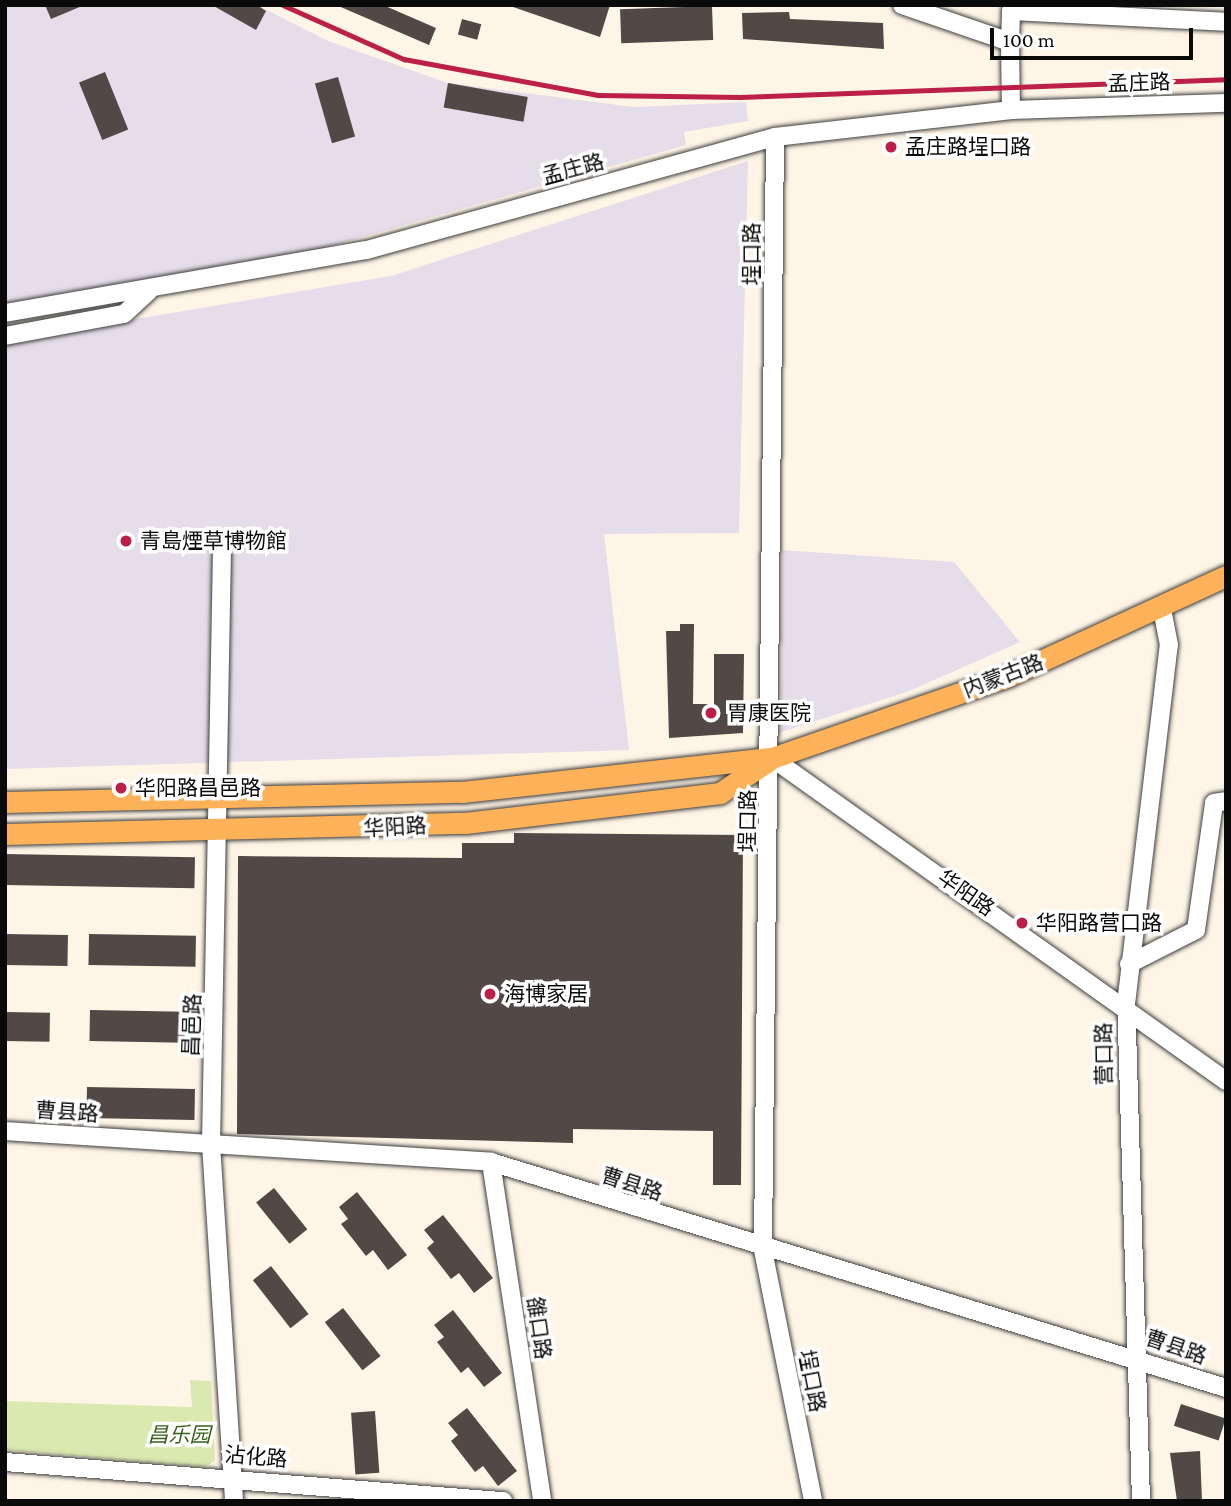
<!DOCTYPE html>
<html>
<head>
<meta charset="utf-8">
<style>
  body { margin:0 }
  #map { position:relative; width:1231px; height:1506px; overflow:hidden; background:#fff5e6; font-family:"Crimson Pro","Noto Sans SC",serif }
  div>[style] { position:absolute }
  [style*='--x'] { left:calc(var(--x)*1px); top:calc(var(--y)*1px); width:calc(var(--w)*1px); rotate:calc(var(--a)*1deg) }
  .industrial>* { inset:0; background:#e5ddea }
  .green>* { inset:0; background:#dae9b0 }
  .building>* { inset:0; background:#524846; transform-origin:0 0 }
  .roads { filter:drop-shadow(0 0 2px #3d3d3d) drop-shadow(0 0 2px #3d3d3d) }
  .minor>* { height:18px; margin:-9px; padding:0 9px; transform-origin:9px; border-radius:9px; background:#fff }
  .major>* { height:21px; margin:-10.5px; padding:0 10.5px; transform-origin:10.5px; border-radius:10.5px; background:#fdb158 }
  .rail>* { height:4.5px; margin:-2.25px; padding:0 2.25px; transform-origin:2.25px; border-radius:2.25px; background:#bc1f48 }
  .dots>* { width:19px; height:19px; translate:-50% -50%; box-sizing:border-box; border:4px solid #fff; border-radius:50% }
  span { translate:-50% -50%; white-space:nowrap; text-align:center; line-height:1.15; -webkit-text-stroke:7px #fff; paint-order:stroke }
  .street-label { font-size:21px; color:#0a0a0a }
  .poi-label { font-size:21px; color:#0a0a0a }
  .left { translate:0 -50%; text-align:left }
  .park-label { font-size:21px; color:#38621a; font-style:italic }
  .frame { position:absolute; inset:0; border:7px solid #0a0a0a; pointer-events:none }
  .scale { position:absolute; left:990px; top:28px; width:203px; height:32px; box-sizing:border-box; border:4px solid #0a0a0a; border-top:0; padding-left:9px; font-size:21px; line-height:24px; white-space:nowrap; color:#0a0a0a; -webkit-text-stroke:5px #fff; paint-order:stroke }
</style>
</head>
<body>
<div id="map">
  <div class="industrial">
    <div style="clip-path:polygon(5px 5px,257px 5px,328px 41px,448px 83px,633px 107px,746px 102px,748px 121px,684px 132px,686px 145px,306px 253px,5px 305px)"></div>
    <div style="clip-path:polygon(748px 161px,739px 533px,604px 534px,629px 750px,5px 769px,5px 341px,391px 276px)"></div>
    <div style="clip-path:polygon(782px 550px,954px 562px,1020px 642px,907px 692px,781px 732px)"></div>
  </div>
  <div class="green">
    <div style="clip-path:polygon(190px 1380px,211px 1381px,215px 1460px,206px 1467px,5px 1450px,5px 1401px,192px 1407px)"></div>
  </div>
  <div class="building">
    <div style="clip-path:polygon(45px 5px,82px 5px,82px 6px,51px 19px)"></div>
    <div style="clip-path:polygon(212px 5px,257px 5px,266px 11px,256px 30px)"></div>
    <div style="clip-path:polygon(336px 5px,383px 5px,436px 28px,429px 45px)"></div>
    <div style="clip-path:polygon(507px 5px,610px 5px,600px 37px)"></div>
    <div style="left:712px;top:6px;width:34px;height:92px;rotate:88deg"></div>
    <div style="clip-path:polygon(789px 12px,790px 19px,883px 23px,884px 49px,743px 39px,742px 13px)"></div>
    <div style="left:462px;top:19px;width:20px;height:16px;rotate:15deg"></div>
    <div style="left:105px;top:72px;width:62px;height:28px;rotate:68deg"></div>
    <div style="left:338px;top:77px;width:62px;height:24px;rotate:74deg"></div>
    <div style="left:448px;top:83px;width:81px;height:25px;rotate:10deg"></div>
    <div style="clip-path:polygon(680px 624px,694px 624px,693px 704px,714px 704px,714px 654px,744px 654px,743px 733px,669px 738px,666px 631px,680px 631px)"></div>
    <div style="clip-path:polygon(514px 833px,743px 835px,741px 1185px,713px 1185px,713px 1131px,573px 1129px,573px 1143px,237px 1134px,238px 856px,462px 858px,462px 843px,514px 843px)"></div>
    <div style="left:5px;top:854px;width:190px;height:31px;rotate:1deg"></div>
    <div style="left:5px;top:934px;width:63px;height:31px;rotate:1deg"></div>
    <div style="left:89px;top:934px;width:107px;height:31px;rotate:1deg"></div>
    <div style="left:90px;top:1010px;width:108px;height:31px;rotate:1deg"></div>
    <div style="left:5px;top:1012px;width:45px;height:29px;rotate:1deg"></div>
    <div style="left:87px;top:1087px;width:108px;height:31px;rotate:1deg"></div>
    <div style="left:274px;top:1188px;width:53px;height:23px;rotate:51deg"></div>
    <div style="clip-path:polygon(357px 1192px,407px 1255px,388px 1270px,373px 1250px,366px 1256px,341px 1224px,348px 1219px,339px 1207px)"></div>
    <div style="clip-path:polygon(443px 1215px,493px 1278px,474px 1293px,459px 1273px,451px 1279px,427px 1248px,434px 1242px,424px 1230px)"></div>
    <div style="left:271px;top:1266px;width:61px;height:23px;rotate:52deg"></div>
    <div style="left:343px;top:1308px;width:61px;height:23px;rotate:52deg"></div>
    <div style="clip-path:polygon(453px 1310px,502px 1373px,484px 1387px,468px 1367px,461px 1373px,437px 1342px,444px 1337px,434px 1325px)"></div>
    <div style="left:1181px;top:1404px;width:47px;height:23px;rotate:18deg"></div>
    <div style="clip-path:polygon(467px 1408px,517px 1471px,498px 1486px,483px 1466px,475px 1472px,451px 1441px,458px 1435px,448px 1423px)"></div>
    <div style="left:375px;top:1411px;width:62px;height:24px;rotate:86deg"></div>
    <div style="clip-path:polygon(1200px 1451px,1202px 1501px,1177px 1501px,1170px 1453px)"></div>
  </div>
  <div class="roads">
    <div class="minor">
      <div style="--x:902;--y:5;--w:114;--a:18.9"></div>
      <div style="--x:1010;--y:42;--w:68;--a:89.2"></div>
      <div style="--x:1010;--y:42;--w:31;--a:-88"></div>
      <div style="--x:1011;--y:11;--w:215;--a:2.9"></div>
      <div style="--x:775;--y:137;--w:1113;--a:90.62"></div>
      <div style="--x:763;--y:1250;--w:256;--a:78.7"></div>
      <div style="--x:5;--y:313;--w:367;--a:-9.9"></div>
      <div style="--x:367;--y:250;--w:423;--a:-15.5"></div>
      <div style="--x:775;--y:137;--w:238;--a:-6.5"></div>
      <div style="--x:1011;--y:110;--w:215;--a:-1.9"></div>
      <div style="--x:5;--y:336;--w:121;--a:-10.5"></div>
      <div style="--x:124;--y:314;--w:34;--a:-43"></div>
      <div style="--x:222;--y:550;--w:594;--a:91.06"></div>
      <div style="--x:211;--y:1144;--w:358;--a:86.3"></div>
      <div style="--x:772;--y:758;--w:557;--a:35.43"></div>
      <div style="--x:1129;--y:964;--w:75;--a:-26.9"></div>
      <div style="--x:1196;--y:930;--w:128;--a:-81.9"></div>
      <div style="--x:1214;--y:803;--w:12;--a:-9"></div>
      <div style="--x:5;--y:1131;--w:487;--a:3.6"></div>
      <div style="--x:491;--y:1162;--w:769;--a:17.09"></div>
      <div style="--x:491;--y:1162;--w:343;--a:81.4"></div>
      <div style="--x:5;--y:1462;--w:500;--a:4.5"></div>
      <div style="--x:1141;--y:1501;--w:497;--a:-91.7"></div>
      <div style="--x:1126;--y:1004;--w:362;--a:-83.2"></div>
      <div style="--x:1169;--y:645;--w:38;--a:-101"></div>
    </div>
    <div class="major">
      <div style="--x:5;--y:802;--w:457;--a:-1.3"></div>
      <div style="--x:462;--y:792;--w:312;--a:-6.3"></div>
      <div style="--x:772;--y:758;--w:248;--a:-19.1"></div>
      <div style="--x:1006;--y:677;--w:242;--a:-24.7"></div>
      <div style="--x:5;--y:834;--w:460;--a:-1.4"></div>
      <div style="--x:465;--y:823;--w:257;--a:-6.7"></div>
      <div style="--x:720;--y:793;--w:58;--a:-33.7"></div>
    </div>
  </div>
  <div class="rail">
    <div style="--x:283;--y:5;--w:133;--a:24.1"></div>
    <div style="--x:404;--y:59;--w:197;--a:10.5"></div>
    <div style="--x:598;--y:95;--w:142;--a:0.8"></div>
    <div style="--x:740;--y:97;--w:486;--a:-2.1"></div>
  </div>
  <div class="dots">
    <div style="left:891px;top:147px;background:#bc1f48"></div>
    <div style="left:126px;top:541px;background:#bc1f48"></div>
    <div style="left:711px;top:713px;background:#bc1f48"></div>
    <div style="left:121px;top:788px;background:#bc1f48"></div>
    <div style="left:1022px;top:923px;background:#bc1f48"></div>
    <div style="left:490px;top:994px;background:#bc1f48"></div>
  </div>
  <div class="street-label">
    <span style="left:1139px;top:83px;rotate:-2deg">孟庄路</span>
    <span style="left:573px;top:169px;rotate:-15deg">孟庄路</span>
    <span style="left:752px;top:254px;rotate:-90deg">埕口路</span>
    <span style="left:1003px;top:676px;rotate:-21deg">内蒙古路</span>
    <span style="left:748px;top:821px;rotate:-89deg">埕口路</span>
    <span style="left:395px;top:827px;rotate:-3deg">华阳路</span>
    <span style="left:966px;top:893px;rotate:35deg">华阳路</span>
    <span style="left:192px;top:1025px;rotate:-88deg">昌邑路</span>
    <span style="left:1104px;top:1054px;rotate:-91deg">营口路</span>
    <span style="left:67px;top:1112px;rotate:4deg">曹县路</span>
    <span style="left:632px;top:1184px;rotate:18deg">曹县路</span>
    <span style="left:539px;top:1328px;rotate:82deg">雒口路</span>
    <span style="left:1176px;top:1347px;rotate:19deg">曹县路</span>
    <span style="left:812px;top:1381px;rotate:79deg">埕口路</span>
    <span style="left:256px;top:1457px;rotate:5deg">沾化路</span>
  </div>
  <div class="poi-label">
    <span class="left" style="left:905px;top:147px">孟庄路埕口路</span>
    <span class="left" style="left:140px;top:541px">青島煙草博物館</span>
    <span class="left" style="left:727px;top:713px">胃康医院</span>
    <span class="left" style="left:135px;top:788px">华阳路昌邑路</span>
    <span class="left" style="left:1036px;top:923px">华阳路营口路</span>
    <span class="left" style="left:504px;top:994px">海博家居</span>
  </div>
  <div class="park-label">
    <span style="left:179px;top:1435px">昌乐园</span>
  </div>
  <div class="frame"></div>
  <div class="scale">100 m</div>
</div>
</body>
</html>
